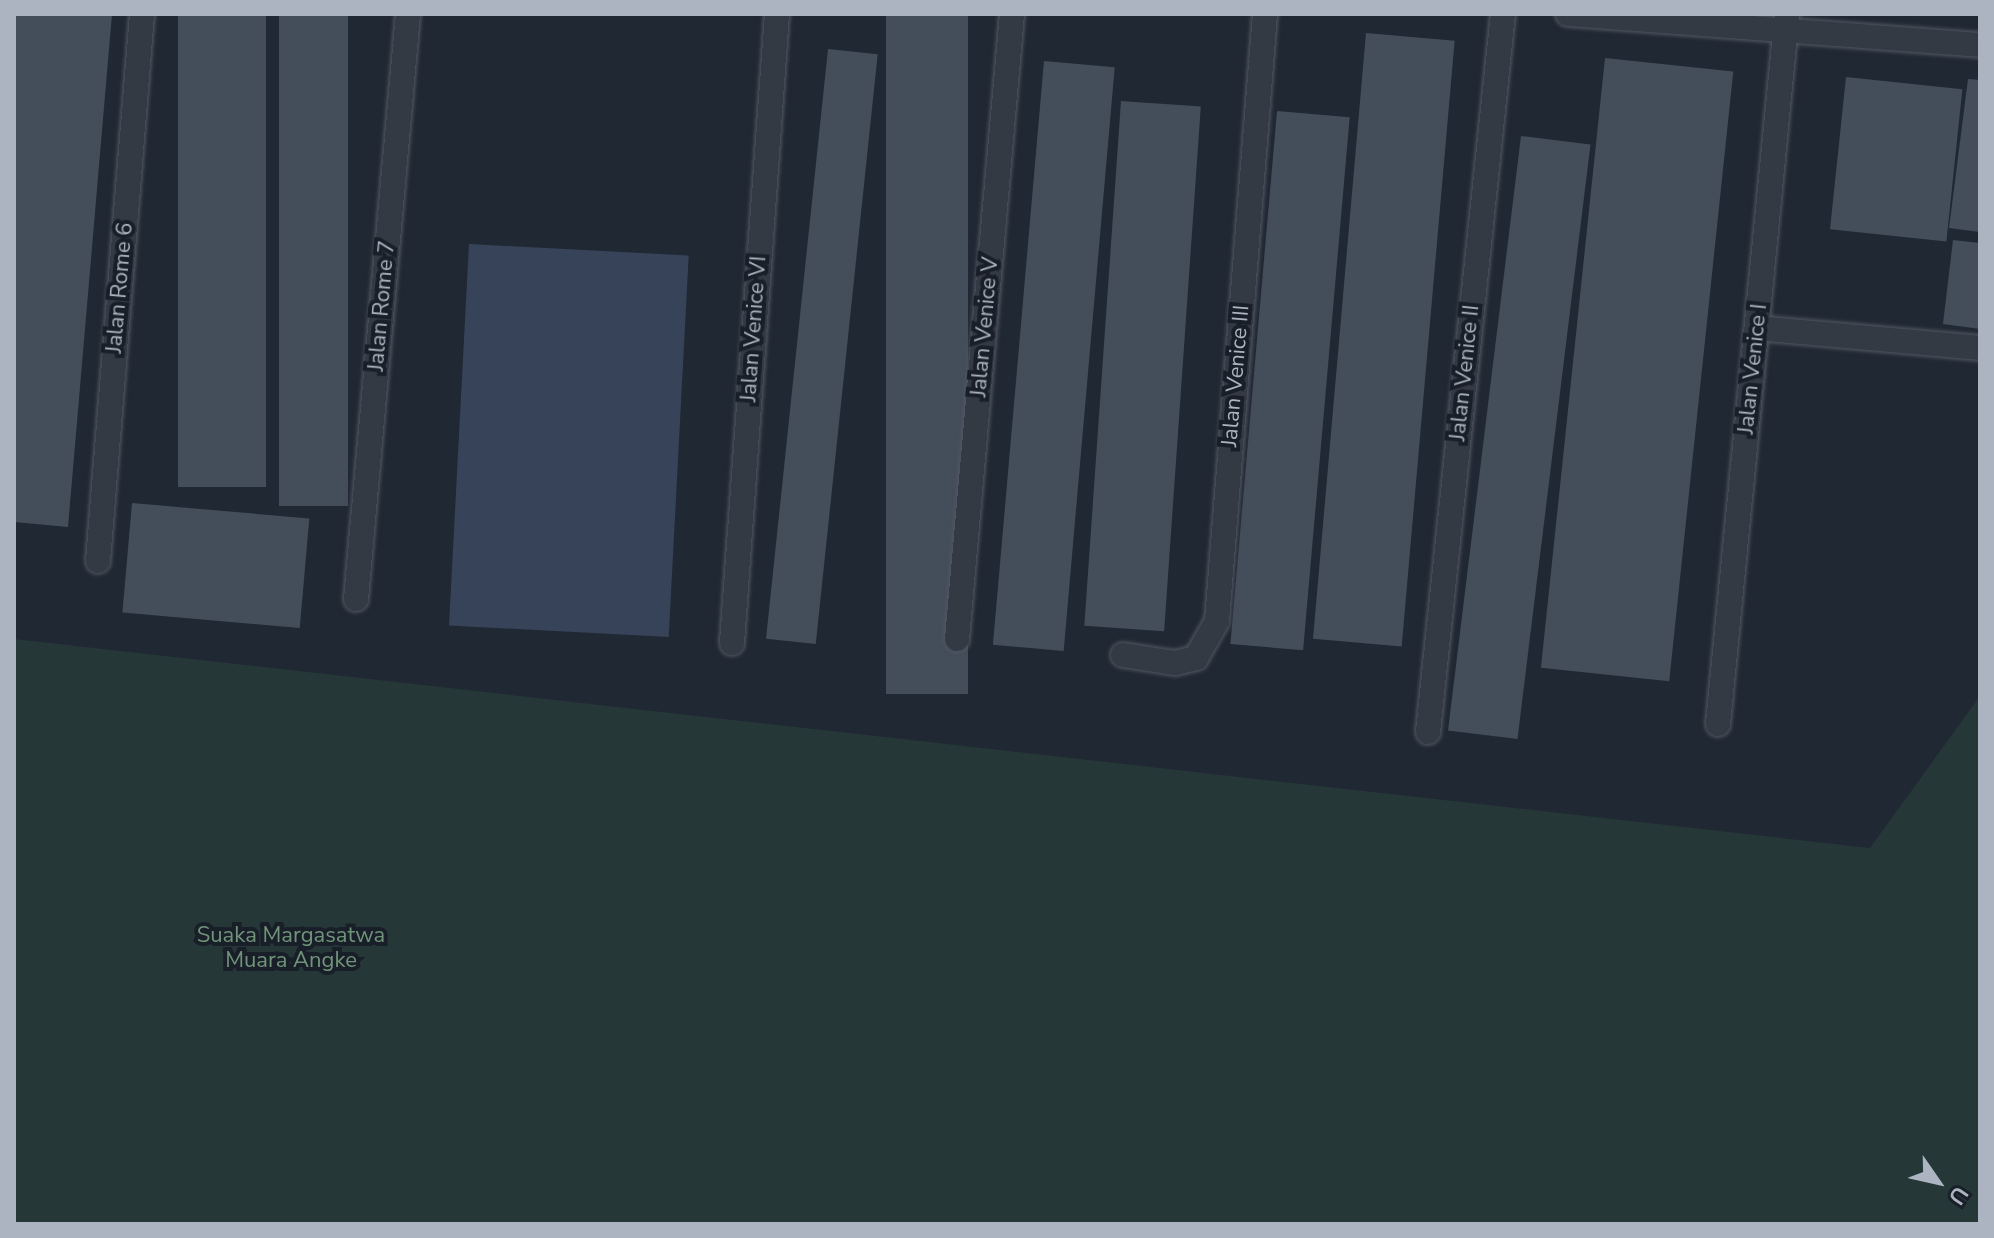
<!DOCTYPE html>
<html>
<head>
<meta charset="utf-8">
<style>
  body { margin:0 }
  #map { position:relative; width:1994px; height:1238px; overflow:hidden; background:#202833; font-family:"Nunito Sans",sans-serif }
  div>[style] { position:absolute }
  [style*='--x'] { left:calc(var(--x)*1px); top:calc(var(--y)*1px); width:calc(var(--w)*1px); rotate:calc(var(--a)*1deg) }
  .green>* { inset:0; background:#263738 }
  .water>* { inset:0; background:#364359; transform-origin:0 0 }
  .building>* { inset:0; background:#444d5a; transform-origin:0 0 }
  .roads { filter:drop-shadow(0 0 2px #515762) drop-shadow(0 0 2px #515762) }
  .street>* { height:24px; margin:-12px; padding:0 12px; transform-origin:12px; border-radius:12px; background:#343a44 }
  span { translate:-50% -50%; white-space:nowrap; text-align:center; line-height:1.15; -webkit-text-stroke:8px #191f28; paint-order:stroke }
  .street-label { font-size:22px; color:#adb4c1 }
  .park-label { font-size:22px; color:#709479 }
  .frame { position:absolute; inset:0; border:16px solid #adb4c1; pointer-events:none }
  .north { position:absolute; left:1898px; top:1142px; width:80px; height:80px; -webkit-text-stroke:6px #191f28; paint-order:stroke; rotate:124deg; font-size:22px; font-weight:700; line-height:32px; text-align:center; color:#adb4c1 }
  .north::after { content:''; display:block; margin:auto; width:28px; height:36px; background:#adb4c1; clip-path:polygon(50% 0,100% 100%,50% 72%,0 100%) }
</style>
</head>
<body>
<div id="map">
  <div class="green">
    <div style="clip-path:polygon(14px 639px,1870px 848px,1980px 696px,1980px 1224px,14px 1224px)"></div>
  </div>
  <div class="water">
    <div style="left:469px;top:244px;width:220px;height:382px;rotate:3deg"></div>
  </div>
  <div class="building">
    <div style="clip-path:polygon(14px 14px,112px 14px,68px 527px,14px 522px)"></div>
    <div style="left:178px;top:14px;width:88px;height:473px"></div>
    <div style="left:279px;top:14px;width:69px;height:492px"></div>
    <div style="left:886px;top:14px;width:82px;height:680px"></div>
    <div style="left:1366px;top:33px;width:89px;height:608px;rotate:5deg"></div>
    <div style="left:828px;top:49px;width:50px;height:593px;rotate:6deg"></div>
    <div style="left:1605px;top:58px;width:129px;height:613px;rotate:6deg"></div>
    <div style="left:1044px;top:61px;width:71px;height:586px;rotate:5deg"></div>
    <div style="left:1846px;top:77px;width:117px;height:153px;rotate:6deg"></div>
    <div style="clip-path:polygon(1968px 79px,1980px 80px,1980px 232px,1949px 228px)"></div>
    <div style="left:1121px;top:101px;width:80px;height:526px;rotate:4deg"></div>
    <div style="left:1277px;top:111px;width:73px;height:535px;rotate:5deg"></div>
    <div style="left:1521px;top:136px;width:70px;height:599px;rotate:7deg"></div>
    <div style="clip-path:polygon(1953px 240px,1980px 243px,1980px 329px,1943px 324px)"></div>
    <div style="left:132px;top:503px;width:178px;height:110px;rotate:5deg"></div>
  </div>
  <div class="roads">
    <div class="street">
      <div style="--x:1568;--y:14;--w:413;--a:4.3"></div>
      <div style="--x:1757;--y:328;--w:224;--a:5.1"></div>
      <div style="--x:98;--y:561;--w:549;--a:-85.4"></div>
      <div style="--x:356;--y:599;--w:587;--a:-84.92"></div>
      <div style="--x:957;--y:639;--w:627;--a:-84.97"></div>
      <div style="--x:732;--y:643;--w:631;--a:-85.91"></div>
      <div style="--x:1123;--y:655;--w:53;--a:8.7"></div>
      <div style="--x:1175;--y:663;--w:22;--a:-13"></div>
      <div style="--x:1196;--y:658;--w:43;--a:-60.4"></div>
      <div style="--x:1217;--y:621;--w:609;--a:-85.48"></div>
      <div style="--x:1718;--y:724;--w:713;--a:-84.45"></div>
      <div style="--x:1428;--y:732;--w:722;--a:-84.04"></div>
    </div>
  </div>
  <div class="street-label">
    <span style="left:120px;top:288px;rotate:-85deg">Jalan Rome 6</span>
    <span style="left:382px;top:306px;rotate:-85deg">Jalan Rome 7</span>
    <span style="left:985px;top:327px;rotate:-85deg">Jalan Venice V</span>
    <span style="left:754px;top:329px;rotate:-86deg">Jalan Venice VI</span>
    <span style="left:1753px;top:369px;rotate:-84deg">Jalan Venice I</span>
    <span style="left:1465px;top:373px;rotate:-84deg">Jalan Venice II</span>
    <span style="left:1236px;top:376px;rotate:-85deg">Jalan Venice III</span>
  </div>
  <div class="park-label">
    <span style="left:291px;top:948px">Suaka Margasatwa<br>Muara Angke</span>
  </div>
  <div class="frame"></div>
  <div class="north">U</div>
</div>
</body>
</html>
